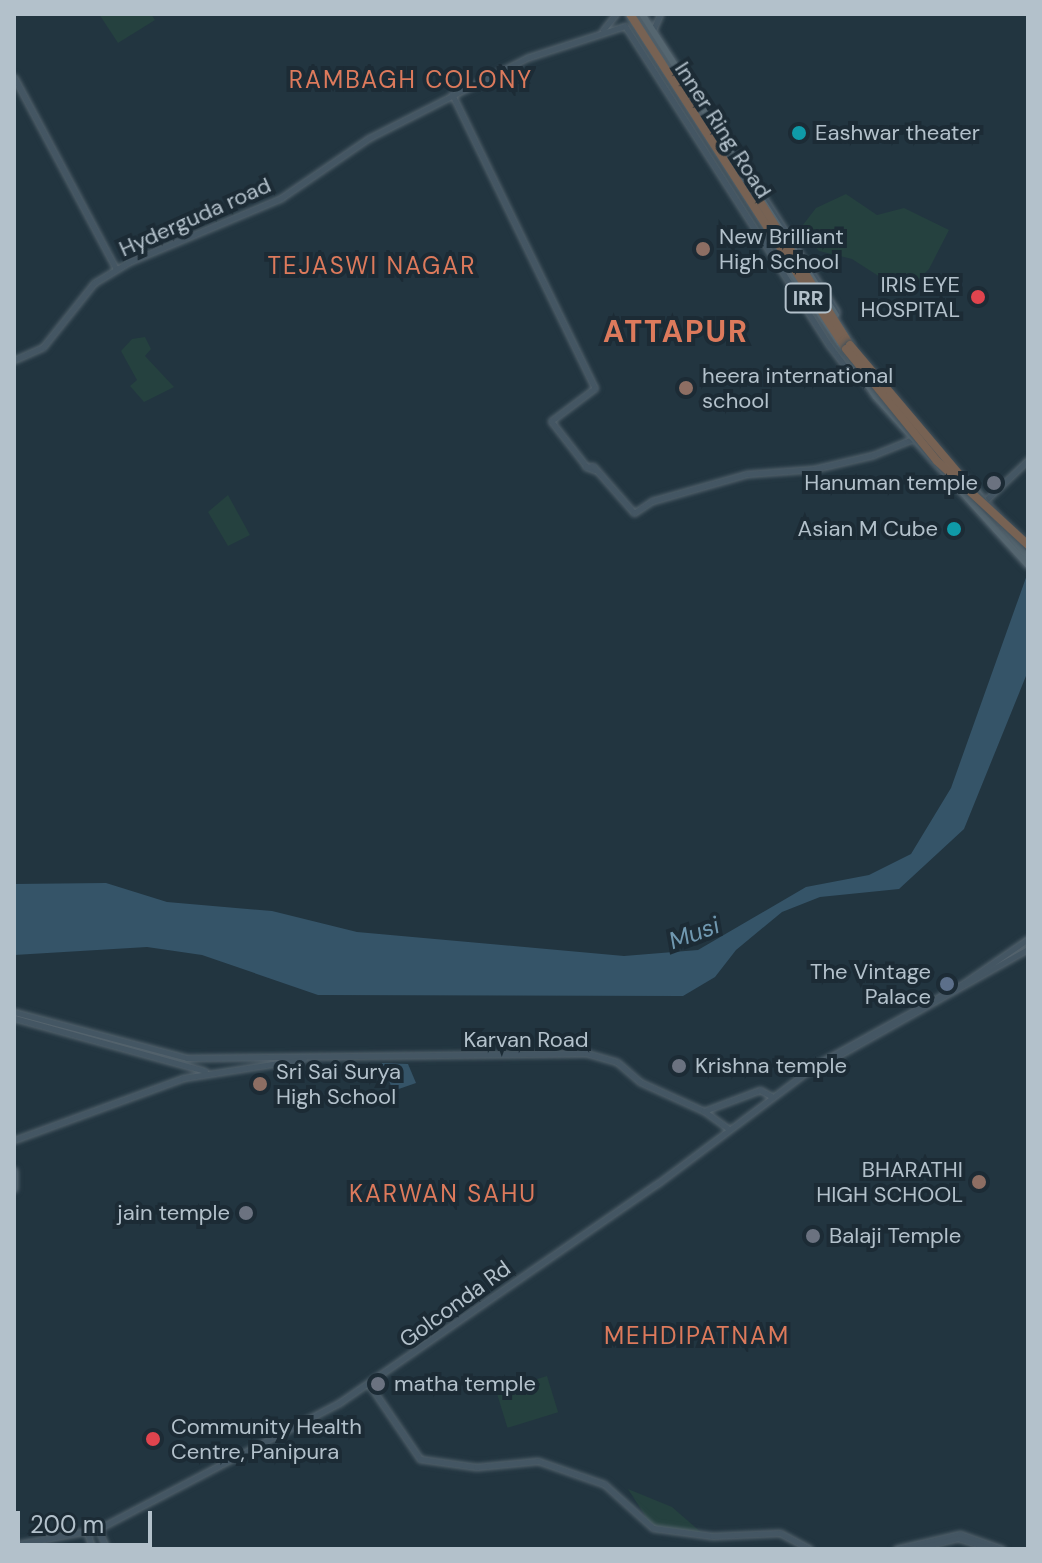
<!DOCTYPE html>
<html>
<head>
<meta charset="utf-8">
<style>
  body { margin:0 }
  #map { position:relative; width:1042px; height:1563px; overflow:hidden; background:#223540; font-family:"DM Sans",sans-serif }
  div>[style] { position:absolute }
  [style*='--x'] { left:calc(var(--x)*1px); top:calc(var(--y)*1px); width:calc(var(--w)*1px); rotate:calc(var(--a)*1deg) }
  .green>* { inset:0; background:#25413f; transform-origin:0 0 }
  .water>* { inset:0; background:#355468 }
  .roads { filter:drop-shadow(0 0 2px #55646e) drop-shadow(0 0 2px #55646e) }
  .secondary>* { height:5px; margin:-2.5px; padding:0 2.5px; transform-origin:2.5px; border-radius:2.5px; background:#445663 }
  .primary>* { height:6px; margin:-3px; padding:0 3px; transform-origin:3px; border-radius:3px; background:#556670 }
  .highway>* { height:8px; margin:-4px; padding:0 4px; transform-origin:4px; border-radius:4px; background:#776253 }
  .bridges { filter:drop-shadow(0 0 2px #42515b) drop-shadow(0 0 2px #42515b) }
  .highway-bridge>* { height:8px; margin:-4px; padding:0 4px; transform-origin:4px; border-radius:4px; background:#776253 }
  .dots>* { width:22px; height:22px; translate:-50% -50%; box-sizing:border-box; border:4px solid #1c2b35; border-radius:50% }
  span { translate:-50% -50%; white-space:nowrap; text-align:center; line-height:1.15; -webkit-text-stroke:8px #1c2b35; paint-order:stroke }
  .shield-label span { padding:2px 6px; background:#1c2b35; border:2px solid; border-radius:6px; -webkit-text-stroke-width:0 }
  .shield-label { font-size:20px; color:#b3c1cb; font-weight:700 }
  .street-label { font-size:22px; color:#b3c1cb }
  .poi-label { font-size:22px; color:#b3c1cb }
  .left { translate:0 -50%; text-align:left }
  .right { translate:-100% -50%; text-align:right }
  .neighbourhood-label { font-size:24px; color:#dd7a5c; letter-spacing:2px }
  .water-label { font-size:24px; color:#7098b0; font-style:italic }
  .district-label { font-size:30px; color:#dd7a5c; font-weight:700; letter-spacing:2px }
  .frame { position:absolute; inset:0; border:16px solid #b3c1cb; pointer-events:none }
  .scale { position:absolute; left:16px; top:1511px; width:136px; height:36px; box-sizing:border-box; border:4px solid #b3c1cb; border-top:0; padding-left:10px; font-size:24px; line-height:28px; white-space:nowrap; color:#b3c1cb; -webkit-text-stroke:6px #1c2b35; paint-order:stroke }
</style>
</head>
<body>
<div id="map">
  <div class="green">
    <div style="clip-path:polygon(99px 14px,151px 14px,155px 20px,118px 43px)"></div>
    <div style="clip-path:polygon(846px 194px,877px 215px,904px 208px,949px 230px,929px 269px,905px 293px,852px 259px,819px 251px,799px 230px,816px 208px)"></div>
    <div style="clip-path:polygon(145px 337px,151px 349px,145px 356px,174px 387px,144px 402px,130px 386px,137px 380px,121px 351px,132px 339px)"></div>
    <div style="clip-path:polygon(228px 495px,250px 535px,228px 546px,208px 512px)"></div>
    <div style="left:547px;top:1376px;width:38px;height:53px;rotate:73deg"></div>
    <div style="clip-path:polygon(628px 1489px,672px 1507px,703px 1534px,653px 1528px)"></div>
  </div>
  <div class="water">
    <div style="clip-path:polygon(1028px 572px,1028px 671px,964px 829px,899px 889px,820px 897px,782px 912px,736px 950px,715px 977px,683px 996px,318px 995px,202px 955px,147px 947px,14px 955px,14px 884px,106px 883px,167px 902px,272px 911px,357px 932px,624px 956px,698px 950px,806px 887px,869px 875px,911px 854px,951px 788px)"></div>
    <div style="clip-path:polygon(382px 1063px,408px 1064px,416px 1083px,393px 1091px)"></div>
  </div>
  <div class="roads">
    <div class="secondary">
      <div style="--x:603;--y:30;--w:21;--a:-51"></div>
      <div style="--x:653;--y:30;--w:17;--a:-66"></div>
      <div style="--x:14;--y:77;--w:217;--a:62"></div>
      <div style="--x:452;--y:94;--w:327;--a:64.1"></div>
      <div style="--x:595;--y:388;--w:55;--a:143.1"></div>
      <div style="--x:551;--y:421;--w:57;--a:52.1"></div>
      <div style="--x:720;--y:129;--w:217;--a:57.4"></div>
      <div style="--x:14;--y:360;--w:32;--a:-24"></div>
      <div style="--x:43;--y:347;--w:82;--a:-51.4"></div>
      <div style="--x:94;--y:283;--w:41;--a:-31"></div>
      <div style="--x:129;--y:262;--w:165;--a:-22.8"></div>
      <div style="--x:281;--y:198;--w:107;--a:-34.3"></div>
      <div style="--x:369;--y:138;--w:179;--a:-26.9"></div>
      <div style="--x:529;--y:57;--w:101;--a:-17.9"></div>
      <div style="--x:625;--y:26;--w:379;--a:57.4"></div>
      <div style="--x:829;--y:345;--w:36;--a:53"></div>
      <div style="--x:851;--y:374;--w:6;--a:-31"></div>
      <div style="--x:594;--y:470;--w:9;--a:-159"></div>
      <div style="--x:586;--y:467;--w:7;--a:-8"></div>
      <div style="--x:593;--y:466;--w:62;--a:48.9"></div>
      <div style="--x:634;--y:513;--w:22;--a:-34"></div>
      <div style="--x:652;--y:501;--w:99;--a:-15.9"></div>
      <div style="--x:747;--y:474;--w:67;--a:-4.3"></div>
      <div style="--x:814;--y:469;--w:61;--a:-13.3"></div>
      <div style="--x:873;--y:455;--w:45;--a:-22"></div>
      <div style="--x:987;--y:499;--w:57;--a:-43.6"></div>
      <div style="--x:14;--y:1012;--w:179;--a:14.9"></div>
      <div style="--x:187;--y:1058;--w:399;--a:-0.7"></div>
      <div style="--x:586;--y:1053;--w:32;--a:16"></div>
      <div style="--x:617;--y:1062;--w:30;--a:41"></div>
      <div style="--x:640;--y:1082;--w:70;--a:24.4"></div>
      <div style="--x:704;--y:1111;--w:60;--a:-20.6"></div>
      <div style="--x:760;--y:1090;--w:13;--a:29"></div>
      <div style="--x:14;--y:1018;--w:198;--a:15.5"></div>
      <div style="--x:814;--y:1069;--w:245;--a:-29.3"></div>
      <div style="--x:704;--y:1111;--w:31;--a:36"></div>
      <div style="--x:14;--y:1140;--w:180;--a:-20.1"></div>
      <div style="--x:183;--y:1078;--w:122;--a:-8.9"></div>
      <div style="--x:14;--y:1170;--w:19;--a:90"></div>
      <div style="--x:369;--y:1384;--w:91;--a:55.8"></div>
      <div style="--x:420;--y:1459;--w:57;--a:8.1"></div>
      <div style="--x:476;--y:1467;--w:62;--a:-5.5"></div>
      <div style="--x:538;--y:1461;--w:70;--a:19.2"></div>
      <div style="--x:604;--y:1484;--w:66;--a:41.9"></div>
      <div style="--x:653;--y:1528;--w:60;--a:7.7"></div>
      <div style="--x:712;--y:1536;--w:68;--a:-2.5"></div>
      <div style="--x:780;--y:1533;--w:34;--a:28"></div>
      <div style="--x:98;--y:1529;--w:22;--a:66"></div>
      <div style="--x:86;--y:1530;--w:20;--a:70"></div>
      <div style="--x:14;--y:1545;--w:86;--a:-10.8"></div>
      <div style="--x:98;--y:1529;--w:272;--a:-27.6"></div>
      <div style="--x:339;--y:1403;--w:386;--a:-34.6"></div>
      <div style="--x:657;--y:1184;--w:202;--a:-36.8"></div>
      <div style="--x:819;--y:1063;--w:166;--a:-28.9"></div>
      <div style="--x:964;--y:983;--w:78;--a:-34.5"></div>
      <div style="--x:896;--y:1549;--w:66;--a:-13.2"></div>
      <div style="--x:960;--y:1534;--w:45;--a:19.7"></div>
      <div style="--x:914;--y:1549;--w:45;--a:-14"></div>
      <div style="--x:958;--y:1538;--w:36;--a:18"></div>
    </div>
    <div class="primary">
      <div style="--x:642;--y:14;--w:358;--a:57.2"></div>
      <div style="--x:790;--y:270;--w:153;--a:55.9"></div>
      <div style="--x:876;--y:397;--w:227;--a:47.9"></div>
      <div style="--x:970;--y:482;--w:96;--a:52.7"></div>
    </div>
    <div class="highway">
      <div style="--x:630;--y:14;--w:399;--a:57.2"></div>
      <div style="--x:758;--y:198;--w:173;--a:58"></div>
    </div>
  </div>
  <div class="bridges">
    <div class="highway-bridge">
      <div style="--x:850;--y:345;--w:187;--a:49.8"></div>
      <div style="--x:846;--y:349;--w:144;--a:50.9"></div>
      <div style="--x:937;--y:461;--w:124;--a:42.7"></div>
    </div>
  </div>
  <div class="dots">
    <div style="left:799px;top:133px;background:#0f9aa8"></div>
    <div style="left:703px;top:249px;background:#8d6e63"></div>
    <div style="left:978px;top:297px;background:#e0444e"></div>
    <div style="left:686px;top:388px;background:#8d6e63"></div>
    <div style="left:994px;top:483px;background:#6b7280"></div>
    <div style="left:954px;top:529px;background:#0f9aa8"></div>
    <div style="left:947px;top:984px;background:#5c6f8a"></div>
    <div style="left:679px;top:1066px;background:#6b7280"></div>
    <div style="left:260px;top:1084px;background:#8d6e63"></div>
    <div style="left:979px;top:1182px;background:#8d6e63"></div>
    <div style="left:246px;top:1213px;background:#6b7280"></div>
    <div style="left:813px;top:1236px;background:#6b7280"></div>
    <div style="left:378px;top:1384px;background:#6b7280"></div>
    <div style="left:153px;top:1439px;background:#e0444e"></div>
  </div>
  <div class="shield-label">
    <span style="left:808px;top:298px">IRR</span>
  </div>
  <div class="street-label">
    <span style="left:723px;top:130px;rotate:57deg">Inner Ring Road</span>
    <span style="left:195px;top:217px;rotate:-24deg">Hyderguda road</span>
    <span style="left:526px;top:1040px">Karvan Road</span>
    <span style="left:455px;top:1304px;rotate:-36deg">Golconda Rd</span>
  </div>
  <div class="poi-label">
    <span class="left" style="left:815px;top:133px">Eashwar theater</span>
    <span class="left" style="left:719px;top:249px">New Brilliant<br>High School</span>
    <span class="right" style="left:960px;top:297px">IRIS EYE<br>HOSPITAL</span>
    <span class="left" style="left:702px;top:388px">heera international<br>school</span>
    <span class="right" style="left:978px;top:483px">Hanuman temple</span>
    <span class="right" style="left:938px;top:529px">Asian M Cube</span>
    <span class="right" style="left:931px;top:984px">The Vintage<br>Palace</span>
    <span class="left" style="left:695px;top:1066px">Krishna temple</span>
    <span class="left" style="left:276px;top:1084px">Sri Sai Surya<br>High School</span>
    <span class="right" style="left:963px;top:1182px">BHARATHI<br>HIGH SCHOOL</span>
    <span class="right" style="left:230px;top:1213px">jain temple</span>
    <span class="left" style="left:829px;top:1236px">Balaji Temple</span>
    <span class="left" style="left:394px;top:1384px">matha temple</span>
    <span class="left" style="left:171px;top:1439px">Community Health<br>Centre, Panipura</span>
  </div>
  <div class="neighbourhood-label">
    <span style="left:411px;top:80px">RAMBAGH COLONY</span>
    <span style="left:372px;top:266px">TEJASWI NAGAR</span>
    <span style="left:443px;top:1194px">KARWAN SAHU</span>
    <span style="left:697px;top:1336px">MEHDIPATNAM</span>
  </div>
  <div class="water-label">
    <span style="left:694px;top:933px;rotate:-20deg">Musi</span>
  </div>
  <div class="district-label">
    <span style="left:676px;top:332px">ATTAPUR</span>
  </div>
  <div class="frame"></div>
  <div class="scale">200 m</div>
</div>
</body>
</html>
